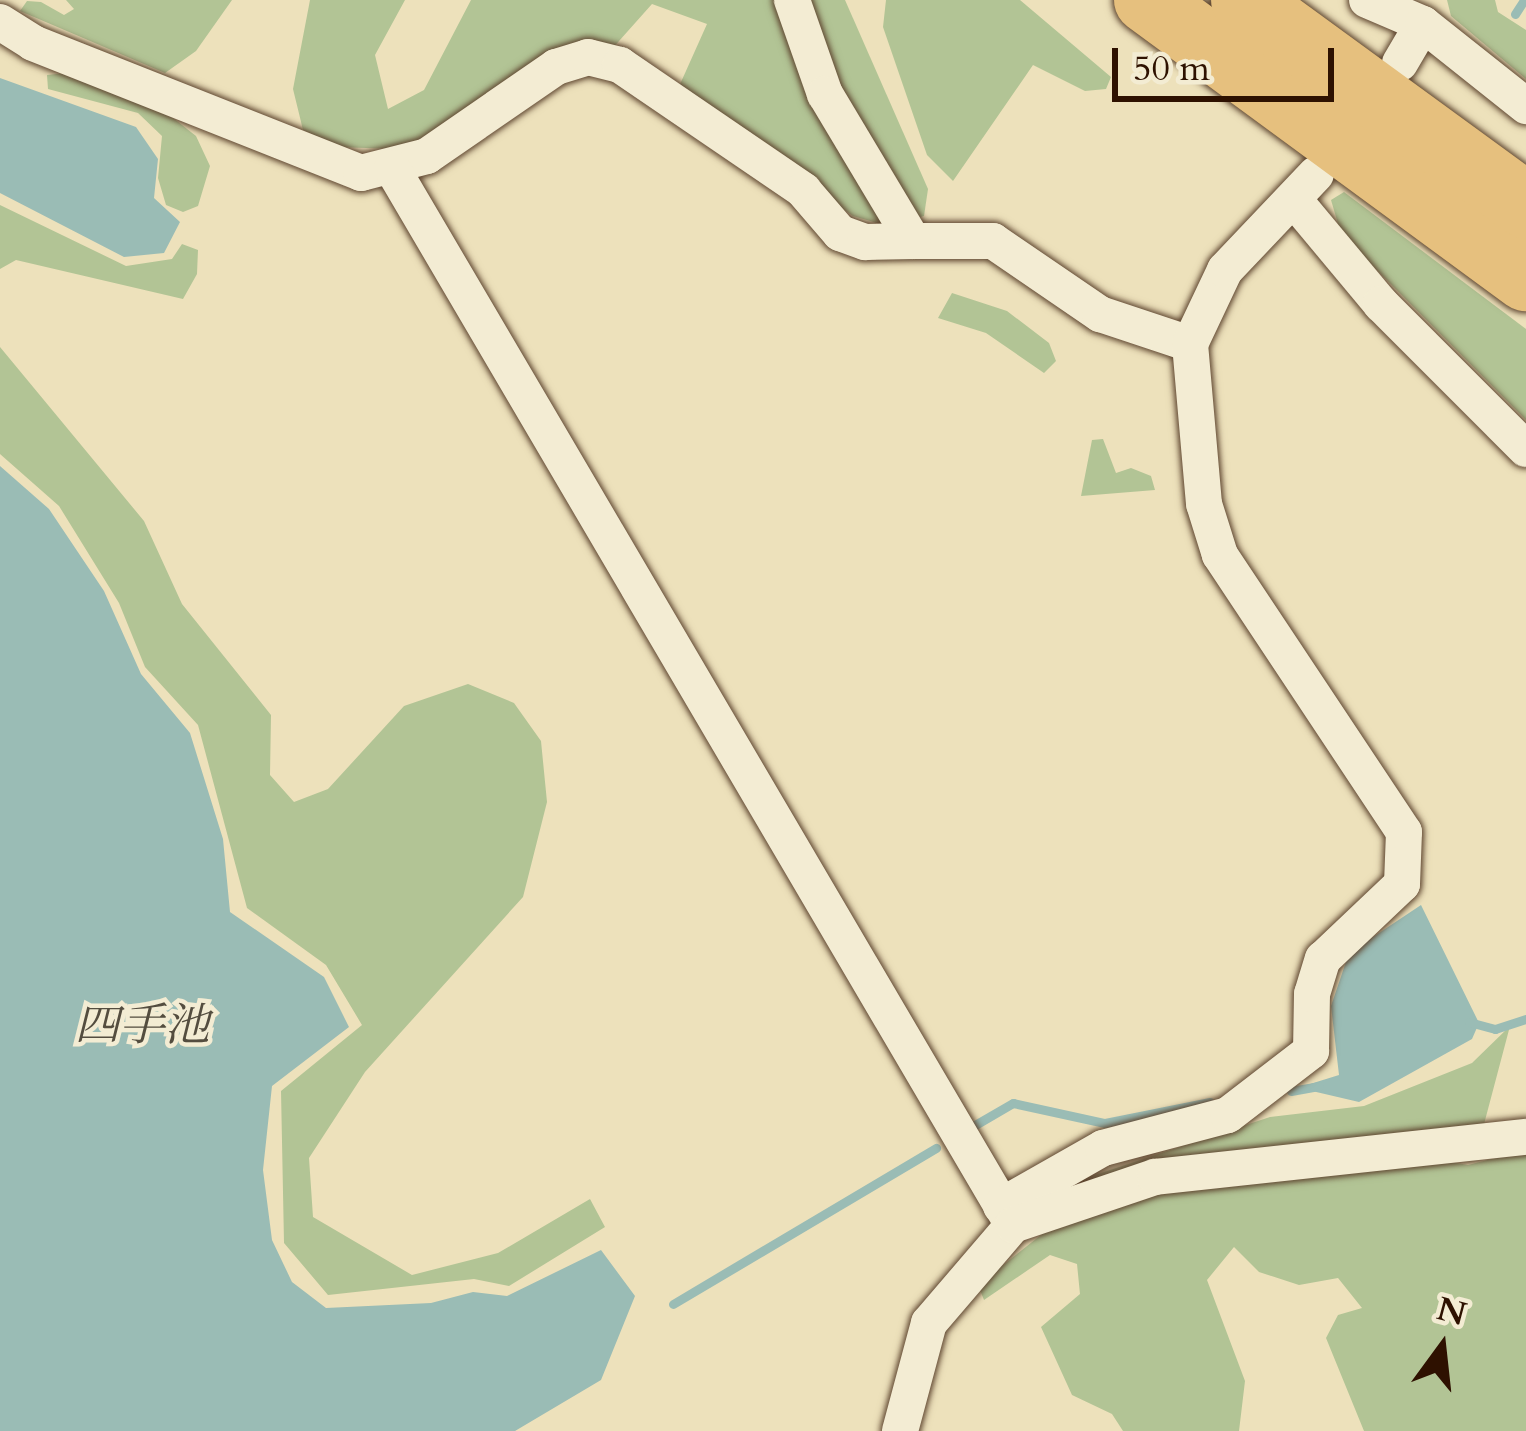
<!DOCTYPE html>
<html>
<head>
<meta charset="utf-8">
<style>
  body { margin:0 }
  #map { position:relative; width:1526px; height:1431px; overflow:hidden; background:#ede1bb; font-family:Cardo,"Noto Serif JP",serif }
  div>[style] { position:absolute }
  [style*='--x'] { left:calc(var(--x)*1px); top:calc(var(--y)*1px); width:calc(var(--w)*1px); rotate:calc(var(--a)*1deg) }
  .green>* { inset:0; background:#b2c495 }
  .water>* { inset:0; background:#9abcb5 }
  .stream>* { height:9px; margin:-4.5px; padding:0 4.5px; transform-origin:4.5px; border-radius:4.5px; background:#9abcb5 }
  .roads { filter:drop-shadow(0 0 3px #5e452f) drop-shadow(0 0 3px #5e452f) }
  .street>* { height:36px; margin:-18px; padding:0 18px; transform-origin:18px; border-radius:18px; background:#f3ecd3 }
  .highway>* { height:66px; margin:-33px; padding:0 33px; transform-origin:33px; border-radius:33px; background:#e6c07e }
  span { translate:-50% -50%; white-space:nowrap; text-align:center; line-height:1.15; -webkit-text-stroke:9px #f3ecd3; paint-order:stroke }
  .water-label { font-size:45px; color:#544d3f; font-style:italic }
  .north { position:absolute; left:1382px; top:1287px; width:120px; height:120px; -webkit-text-stroke:9px #f3ecd3; paint-order:stroke; rotate:15deg; font-size:33px; font-weight:700; line-height:48px; text-align:center; color:#2e1100 }
  .north::after { content:''; display:block; margin:auto; width:42px; height:54px; background:#2e1100; clip-path:polygon(50% 0,100% 100%,50% 72%,0 100%) }
  .scale { position:absolute; left:1112px; top:48px; width:222px; height:54px; box-sizing:border-box; border:6px solid #2e1100; border-top:0; padding-left:15px; font-size:36px; line-height:42px; white-space:nowrap; color:#2e1100; -webkit-text-stroke:9px #f3ecd3; paint-order:stroke }
</style>
</head>
<body>
<div id="map">
  <div class="green">
    <div style="clip-path:polygon(66px 0,232px 0,196px 51px,165px 73px,20px 11px,27px 1px,41px 2px,64px 15px,74px 9px)"></div>
    <div style="clip-path:polygon(310px 0,405px 0,375px 55px,388px 109px,424px 90px,471px 0,783px 0,884px 225px,853px 216px,677px 91px,707px 24px,652px 4px,611px 50px,421px 150px,338px 147px,303px 130px,293px 89px)"></div>
    <div style="clip-path:polygon(802px 0,845px 0,928px 189px,924px 216px,913px 219px,838px 96px)"></div>
    <div style="clip-path:polygon(886px 0,1020px 0,1111px 77px,1106px 89px,1085px 91px,1033px 65px,953px 181px,927px 155px,883px 27px)"></div>
    <div style="clip-path:polygon(1447px 0,1495px 0,1498px 12px,1526px 30px,1526px 79px,1451px 16px)"></div>
    <div style="clip-path:polygon(76px 72px,154px 103px,196px 136px,210px 166px,198px 206px,183px 212px,166px 205px,158px 178px,162px 136px,138px 113px,48px 89px,47px 75px)"></div>
    <div style="clip-path:polygon(1344px 192px,1526px 329px,1526px 420px,1341px 234px,1331px 200px)"></div>
    <div style="clip-path:polygon(0 205px,126px 266px,172px 259px,182px 244px,198px 250px,197px 274px,183px 299px,16px 260px,0 269px)"></div>
    <div style="clip-path:polygon(952px 293px,1007px 311px,1049px 343px,1056px 361px,1044px 373px,986px 333px,938px 318px)"></div>
    <div style="clip-path:polygon(0 347px,144px 521px,182px 604px,271px 715px,270px 775px,294px 802px,328px 789px,404px 706px,468px 684px,514px 703px,541px 741px,547px 802px,523px 897px,365px 1072px,309px 1158px,313px 1217px,412px 1275px,498px 1253px,590px 1199px,605px 1227px,509px 1286px,474px 1279px,328px 1295px,284px 1243px,281px 1091px,362px 1025px,326px 965px,247px 908px,198px 725px,145px 667px,119px 603px,59px 506px,0 454px)"></div>
    <div style="clip-path:polygon(1103px 439px,1116px 473px,1131px 468px,1151px 476px,1155px 490px,1081px 496px,1092px 440px)"></div>
    <div style="clip-path:polygon(1510px 1026px,1483px 1128px,1435px 1159px,1468px 1165px,1526px 1150px,1526px 1431px,1364px 1431px,1326px 1338px,1338px 1315px,1362px 1308px,1338px 1278px,1299px 1285px,1259px 1272px,1234px 1247px,1207px 1280px,1245px 1381px,1239px 1431px,1123px 1431px,1112px 1414px,1072px 1395px,1041px 1327px,1080px 1294px,1077px 1264px,1050px 1255px,984px 1300px,978px 1285px,1046px 1231px,1077px 1181px,1270px 1117px,1364px 1106px,1472px 1063px)"></div>
  </div>
  <div class="water">
    <div style="clip-path:polygon(0 78px,136px 127px,158px 159px,154px 198px,180px 222px,164px 253px,124px 257px,0 193px)"></div>
    <div style="clip-path:polygon(0 466px,49px 509px,104px 591px,141px 674px,190px 733px,223px 839px,230px 912px,324px 977px,349px 1027px,272px 1086px,263px 1170px,272px 1240px,292px 1282px,326px 1308px,431px 1303px,473px 1292px,507px 1296px,601px 1250px,635px 1296px,601px 1380px,515px 1431px,0 1431px)"></div>
    <div style="clip-path:polygon(1421px 905px,1479px 1023px,1472px 1039px,1359px 1102px,1312px 1091px,1310px 1084px,1339px 1075px,1331px 1006px,1349px 953px)"></div>
  </div>
  <div class="stream">
    <div style="--x:1515;--y:14;--w:17;--a:-57"></div>
    <div style="--x:1469;--y:1022;--w:27;--a:15"></div>
    <div style="--x:1495;--y:1029;--w:33;--a:-18"></div>
    <div style="--x:1291;--y:1091;--w:28;--a:-10"></div>
    <div style="--x:975;--y:1125;--w:44;--a:-30.1"></div>
    <div style="--x:1013;--y:1103;--w:94;--a:12.3"></div>
    <div style="--x:1105;--y:1123;--w:107;--a:-11.3"></div>
    <div style="--x:673;--y:1304;--w:306;--a:-30.7"></div>
  </div>
  <div class="roads">
    <div class="street">
      <div style="--x:792;--y:0;--w:100;--a:70.7"></div>
      <div style="--x:825;--y:94;--w:171;--a:59.1"></div>
      <div style="--x:913;--y:241;--w:80;--a:0"></div>
      <div style="--x:993;--y:241;--w:130;--a:34.3"></div>
      <div style="--x:1100;--y:314;--w:95;--a:18.4"></div>
      <div style="--x:1367;--y:0;--w:61;--a:23.2"></div>
      <div style="--x:0;--y:22;--w:39;--a:32"></div>
      <div style="--x:33;--y:43;--w:353;--a:21.6"></div>
      <div style="--x:361;--y:173;--w:68;--a:-14.4"></div>
      <div style="--x:427;--y:156;--w:157;--a:-34.6"></div>
      <div style="--x:556;--y:67;--w:34;--a:-17"></div>
      <div style="--x:588;--y:57;--w:33;--a:14"></div>
      <div style="--x:620;--y:65;--w:222;--a:34.3"></div>
      <div style="--x:803;--y:190;--w:57;--a:49.3"></div>
      <div style="--x:840;--y:233;--w:27;--a:20"></div>
      <div style="--x:865;--y:242;--w:48;--a:-1.2"></div>
      <div style="--x:1400;--y:63;--w:45;--a:-59.5"></div>
      <div style="--x:1423;--y:24;--w:132;--a:38.5"></div>
      <div style="--x:392;--y:168;--w:1226;--a:59.57"></div>
      <div style="--x:1296;--y:202;--w:133;--a:50.2"></div>
      <div style="--x:1381;--y:304;--w:205;--a:45"></div>
      <div style="--x:1001;--y:1206;--w:117;--a:-29.6"></div>
      <div style="--x:1103;--y:1148;--w:129;--a:-14.8"></div>
      <div style="--x:1228;--y:1115;--w:105;--a:-37.6"></div>
      <div style="--x:1311;--y:1051;--w:57;--a:-89"></div>
      <div style="--x:1312;--y:994;--w:37;--a:-73"></div>
      <div style="--x:1323;--y:959;--w:109;--a:-43.5"></div>
      <div style="--x:1402;--y:884;--w:52;--a:-87.8"></div>
      <div style="--x:1404;--y:832;--w:333;--a:-123.6"></div>
      <div style="--x:1220;--y:555;--w:53;--a:-107.4"></div>
      <div style="--x:1204;--y:504;--w:161;--a:-95"></div>
      <div style="--x:1190;--y:344;--w:82;--a:-64.7"></div>
      <div style="--x:1225;--y:270;--w:132;--a:-46.5"></div>
      <div style="--x:900;--y:1431;--w:112;--a:-75"></div>
      <div style="--x:929;--y:1323;--w:129;--a:-49.4"></div>
      <div style="--x:1013;--y:1225;--w:150;--a:-18.7"></div>
      <div style="--x:1155;--y:1177;--w:373;--a:-6.2"></div>
    </div>
    <div class="highway">
      <div style="--x:1147;--y:0;--w:470;--a:36.3"></div>
      <div style="--x:1244;--y:0;--w:349;--a:36.1"></div>
    </div>
  </div>
  <div class="water-label">
    <span style="left:142px;top:1026px">四手池</span>
  </div>
  <div class="north">N</div>
  <div class="scale">50 m</div>
</div>
</body>
</html>
